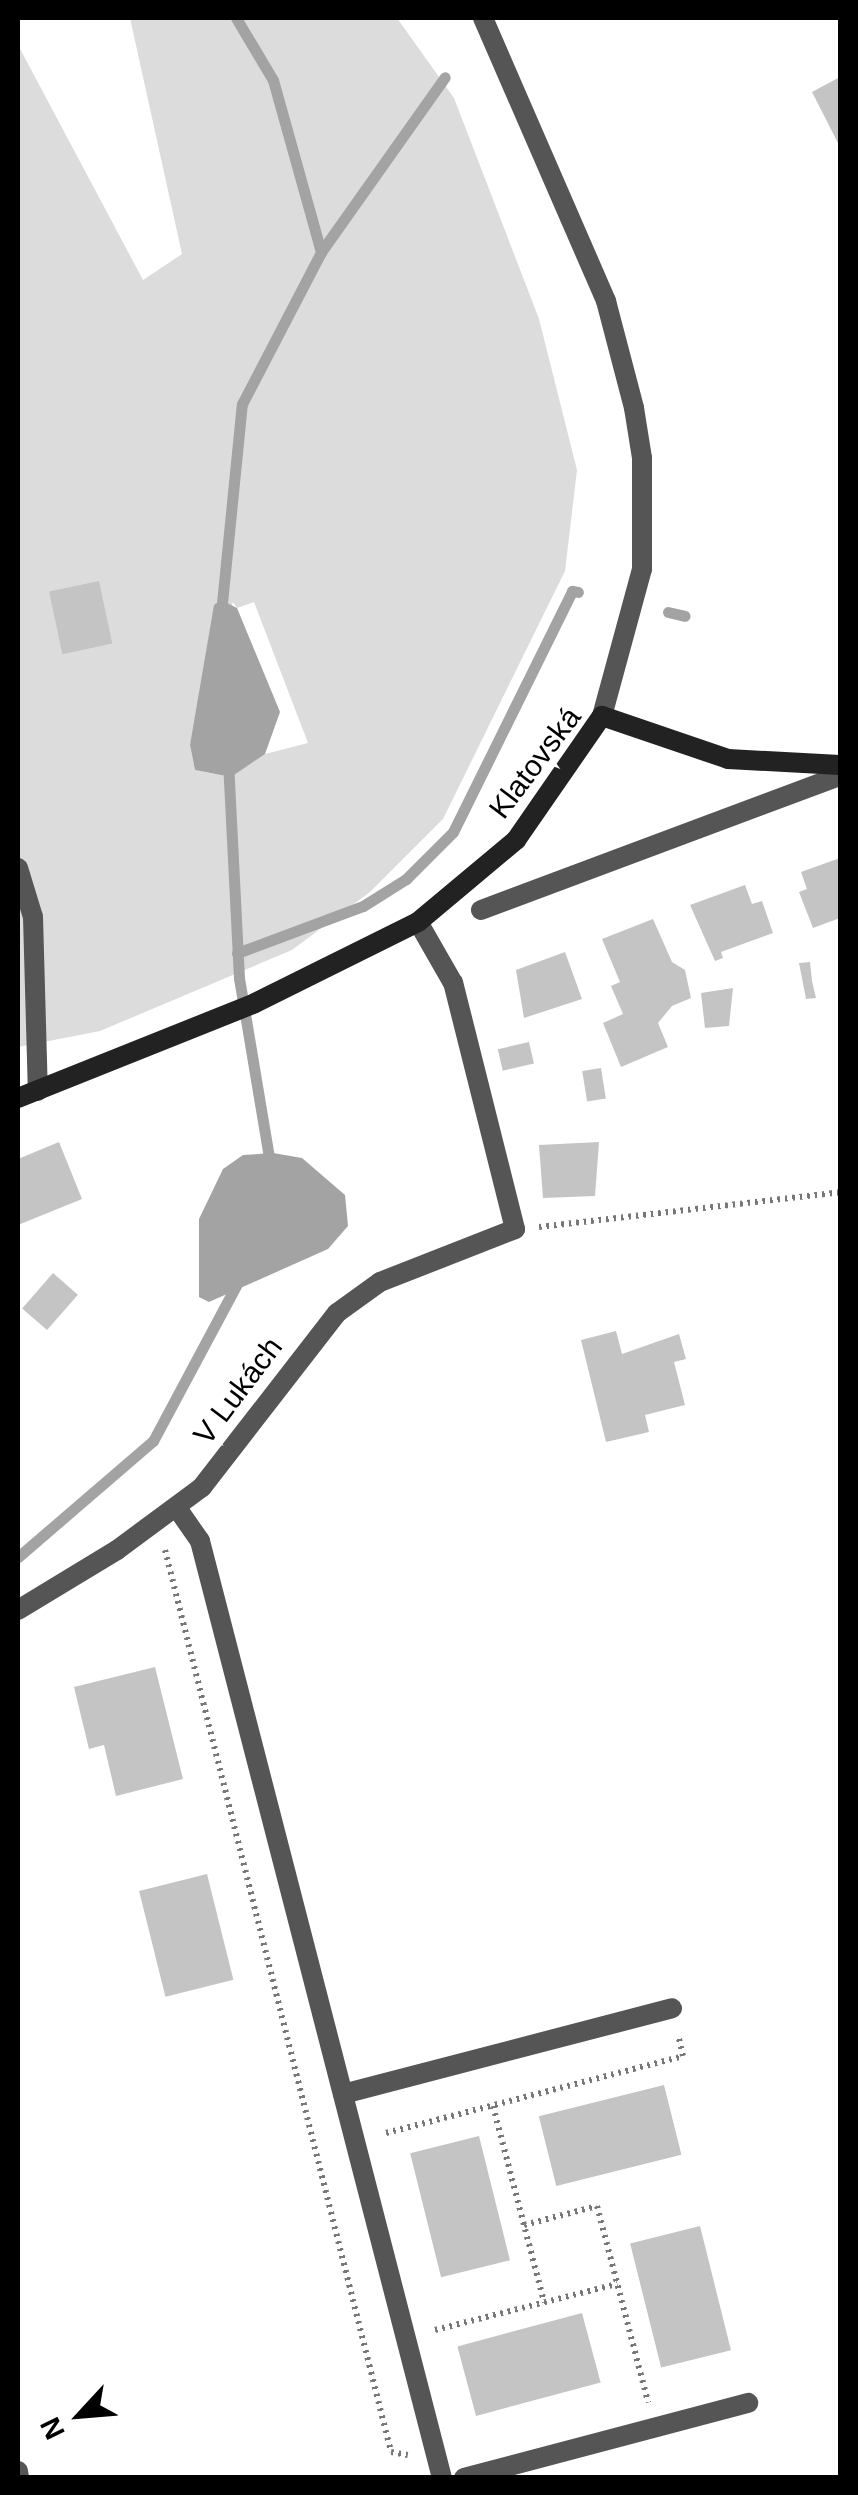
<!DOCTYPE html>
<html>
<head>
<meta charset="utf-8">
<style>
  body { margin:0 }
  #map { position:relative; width:858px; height:2495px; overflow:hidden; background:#fff; font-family:Arial,sans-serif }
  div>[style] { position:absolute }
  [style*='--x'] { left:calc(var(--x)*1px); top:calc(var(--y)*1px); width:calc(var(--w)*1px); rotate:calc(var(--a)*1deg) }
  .green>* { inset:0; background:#dcdcdc }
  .water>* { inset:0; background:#a3a3a3 }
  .stream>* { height:11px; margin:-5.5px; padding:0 5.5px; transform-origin:5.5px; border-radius:5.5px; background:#a3a3a3 }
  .building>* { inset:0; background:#c4c4c4; transform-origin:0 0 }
  .path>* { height:6px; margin-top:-3px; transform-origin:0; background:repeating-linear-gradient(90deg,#777 0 2.5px,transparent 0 7.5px) }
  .service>* { height:20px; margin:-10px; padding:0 10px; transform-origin:10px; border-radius:10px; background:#555 }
  .minor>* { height:20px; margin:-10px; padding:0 10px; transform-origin:10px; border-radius:10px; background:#555 }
  .tertiary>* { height:20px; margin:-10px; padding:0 10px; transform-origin:10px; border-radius:10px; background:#555 }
  .secondary>* { height:20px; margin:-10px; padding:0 10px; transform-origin:10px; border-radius:10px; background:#222 }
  span { translate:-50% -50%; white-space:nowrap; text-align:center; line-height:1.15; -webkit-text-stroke:9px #fff; paint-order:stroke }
  .street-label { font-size:30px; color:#000 }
  .frame { position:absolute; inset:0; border:20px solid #000; pointer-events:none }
  .north { position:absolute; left:30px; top:2365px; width:100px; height:100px; -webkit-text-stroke:8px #fff; paint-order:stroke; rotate:244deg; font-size:28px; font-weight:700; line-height:40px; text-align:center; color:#000 }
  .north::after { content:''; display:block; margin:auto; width:35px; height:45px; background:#000; clip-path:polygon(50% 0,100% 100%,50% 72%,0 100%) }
</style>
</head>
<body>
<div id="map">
  <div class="green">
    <div style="clip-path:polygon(evenodd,130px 18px,397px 18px,454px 98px,539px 319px,577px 470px,565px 571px,443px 819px,370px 892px,292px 950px,100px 1031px,18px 1047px,18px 45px,143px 280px,182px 254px,130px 18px,233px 602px,237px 608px,254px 602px,308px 743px,265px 754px,230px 777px,195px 770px,190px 745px,233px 602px)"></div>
  </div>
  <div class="water">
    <div style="clip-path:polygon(221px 600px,237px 608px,280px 712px,265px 754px,231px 777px,195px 770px,190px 745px,214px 605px)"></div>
    <div style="clip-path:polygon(273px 1153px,302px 1158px,345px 1195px,348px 1226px,328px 1249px,209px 1302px,199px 1297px,199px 1219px,223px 1169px,243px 1155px)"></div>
  </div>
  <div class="stream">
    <div style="--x:236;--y:18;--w:72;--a:59.2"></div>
    <div style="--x:273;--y:80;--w:179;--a:74.4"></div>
    <div style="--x:668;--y:612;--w:17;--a:13"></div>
    <div style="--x:221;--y:613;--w:210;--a:-84.3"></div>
    <div style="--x:242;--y:404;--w:171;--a:-62.5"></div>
    <div style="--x:321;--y:252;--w:214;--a:-54.7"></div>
    <div style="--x:228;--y:761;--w:217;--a:87.1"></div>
    <div style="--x:239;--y:978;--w:189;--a:80.5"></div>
    <div style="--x:237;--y:953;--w:134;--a:-20.5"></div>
    <div style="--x:363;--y:906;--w:51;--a:-32.1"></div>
    <div style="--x:406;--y:879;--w:66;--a:-45"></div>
    <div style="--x:453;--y:832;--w:269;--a:-63.7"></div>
    <div style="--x:572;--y:591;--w:6;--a:9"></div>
    <div style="--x:18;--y:1557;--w:178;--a:-40.7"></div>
    <div style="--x:153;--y:1441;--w:185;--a:-61.9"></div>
  </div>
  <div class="building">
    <div style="clip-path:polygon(840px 77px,840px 147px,812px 92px)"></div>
    <div style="left:99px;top:581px;width:64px;height:51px;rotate:78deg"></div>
    <div style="clip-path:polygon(840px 858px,840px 918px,813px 928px,799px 892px,807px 889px,801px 872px)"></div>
    <div style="clip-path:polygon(745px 885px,752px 904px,762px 901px,773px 933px,721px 952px,723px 958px,715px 961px,690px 905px)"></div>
    <div style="clip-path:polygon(653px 919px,672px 962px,685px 970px,691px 998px,672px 1006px,658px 1023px,668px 1047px,621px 1067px,603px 1023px,623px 1014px,611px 986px,620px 982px,602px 939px)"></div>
    <div style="clip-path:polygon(565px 952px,582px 999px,524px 1018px,516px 970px)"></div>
    <div style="clip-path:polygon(810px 962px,812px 981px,816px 998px,806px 999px,799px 963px)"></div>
    <div style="clip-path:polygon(733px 988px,729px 1026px,705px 1028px,701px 993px)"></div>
    <div style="left:529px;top:1042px;width:22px;height:32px;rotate:77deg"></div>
    <div style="left:601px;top:1068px;width:31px;height:19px;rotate:81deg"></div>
    <div style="clip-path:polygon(59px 1142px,82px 1199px,18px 1225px,18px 1159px)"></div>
    <div style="clip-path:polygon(599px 1142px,595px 1196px,543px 1198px,539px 1145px)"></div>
    <div style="left:53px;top:1273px;width:33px;height:47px;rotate:41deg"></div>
    <div style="clip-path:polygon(616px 1331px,622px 1354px,679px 1334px,686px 1359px,674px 1362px,685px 1405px,645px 1415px,649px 1432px,606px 1442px,581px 1340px)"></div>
    <div style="clip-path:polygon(155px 1667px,183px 1779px,116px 1796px,104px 1745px,89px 1749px,74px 1687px)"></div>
    <div style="left:207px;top:1874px;width:109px;height:70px;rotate:76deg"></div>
    <div style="left:664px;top:2085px;width:72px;height:129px;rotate:76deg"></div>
    <div style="left:479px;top:2136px;width:128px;height:71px;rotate:76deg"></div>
    <div style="left:700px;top:2226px;width:128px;height:72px;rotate:76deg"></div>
    <div style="left:582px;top:2313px;width:72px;height:129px;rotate:75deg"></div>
  </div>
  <div class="path">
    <div style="--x:539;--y:1227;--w:303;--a:-6.6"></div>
    <div style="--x:165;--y:1550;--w:930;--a:75.93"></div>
    <div style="--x:391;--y:2452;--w:17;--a:10"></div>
    <div style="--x:493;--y:2106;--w:203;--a:75.4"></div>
    <div style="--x:386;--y:2133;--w:307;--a:-14.5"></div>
    <div style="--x:683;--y:2056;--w:22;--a:-103"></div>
    <div style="--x:524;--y:2225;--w:75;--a:-14.6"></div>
    <div style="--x:597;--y:2206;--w:203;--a:75.4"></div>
    <div style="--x:435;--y:2330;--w:188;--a:-14.2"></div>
  </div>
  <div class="service">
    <div style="--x:18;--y:868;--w:51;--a:73"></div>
    <div style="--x:33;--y:917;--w:174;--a:88.4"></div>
    <div style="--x:343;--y:2094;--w:340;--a:-14.6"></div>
  </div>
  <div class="minor">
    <div style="--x:481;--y:910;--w:383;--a:-20.5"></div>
    <div style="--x:177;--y:1508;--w:40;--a:55.1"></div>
    <div style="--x:200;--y:1541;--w:968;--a:75.52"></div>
    <div style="--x:18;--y:1610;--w:116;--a:-31.2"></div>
    <div style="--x:117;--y:1550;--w:106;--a:-36.5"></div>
    <div style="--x:202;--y:1487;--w:220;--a:-52.2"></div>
    <div style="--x:337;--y:1313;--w:53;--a:-35.8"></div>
    <div style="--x:380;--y:1282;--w:145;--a:-21.4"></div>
    <div style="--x:515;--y:1229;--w:254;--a:-104.1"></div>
    <div style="--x:453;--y:983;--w:70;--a:-119.8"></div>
    <div style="--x:18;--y:2471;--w:7;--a:82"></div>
    <div style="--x:464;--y:2478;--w:294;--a:-14.8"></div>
  </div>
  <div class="tertiary">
    <div style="--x:483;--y:18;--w:309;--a:66.5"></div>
    <div style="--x:606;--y:301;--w:111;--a:75.3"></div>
    <div style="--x:634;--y:408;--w:51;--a:80.9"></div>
    <div style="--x:642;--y:458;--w:111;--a:90"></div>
    <div style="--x:642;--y:569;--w:152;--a:105.2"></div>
  </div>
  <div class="secondary">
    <div style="--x:18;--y:1098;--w:255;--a:-21.8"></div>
    <div style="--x:255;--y:1003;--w:182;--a:-26.4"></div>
    <div style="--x:418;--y:922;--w:128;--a:-39.9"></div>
    <div style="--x:516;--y:840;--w:151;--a:-55.3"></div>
    <div style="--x:602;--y:716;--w:133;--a:18.8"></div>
    <div style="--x:728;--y:759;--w:112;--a:3.1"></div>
  </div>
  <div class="street-label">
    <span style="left:535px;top:763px;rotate:-53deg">Klatovská</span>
    <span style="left:238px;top:1391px;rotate:-53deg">V Lukách</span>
  </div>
  <div class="frame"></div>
  <div class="north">N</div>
</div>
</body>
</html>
